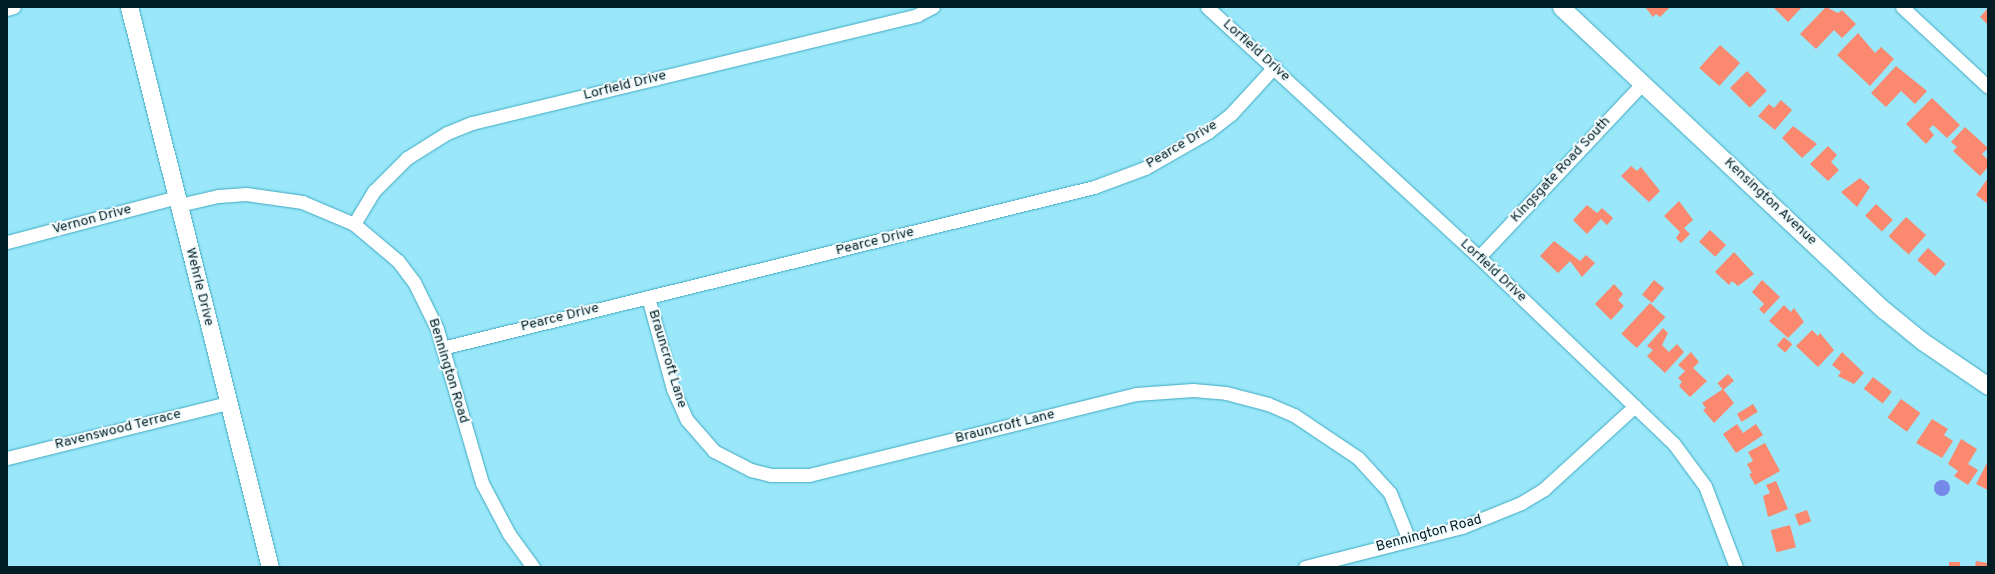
<!DOCTYPE html>
<html>
<head>
<meta charset="utf-8">
<style>
  body { margin:0 }
  #map { position:relative; width:1995px; height:574px; overflow:hidden; background:#99e7f9; font-family:Overpass,sans-serif }
  div>[style] { position:absolute }
  [style*='--x'] { left:calc(var(--x)*1px); top:calc(var(--y)*1px); width:calc(var(--w)*1px); rotate:calc(var(--a)*1deg) }
  .water>* { inset:0; background:#7688e8 }
  .round { border-radius:50% }
  .building>* { inset:0; background:#fb896f; transform-origin:0 0 }
  .roads { filter:drop-shadow(0 0 1px #40aac0) drop-shadow(0 0 1px #40aac0) }
  .minor>* { height:13px; margin:-6.5px; padding:0 6.5px; transform-origin:6.5px; border-radius:6.5px; background:#fff }
  .tertiary>* { height:17px; margin:-8.5px; padding:0 8.5px; transform-origin:8.5px; border-radius:8.5px; background:#fff }
  span { translate:-50% -50%; white-space:nowrap; text-align:center; line-height:1.15; -webkit-text-stroke:4px #f2fbfd; paint-order:stroke }
  .street-label { font-size:14px; color:#001e24 }
  .frame { position:absolute; inset:0; border:8px solid #001e24; pointer-events:none }
</style>
</head>
<body>
<div id="map">
  <div class="water">
    <div class="round" style="left:1934px;top:480px;width:16px;height:16px"></div>
  </div>
  <div class="building">
    <div style="clip-path:polygon(1645px 7px,1670px 7px,1660px 17px,1656px 14px,1653px 17px)"></div>
    <div style="clip-path:polygon(1773px 7px,1802px 7px,1788px 22px)"></div>
    <div style="clip-path:polygon(1826px 7px,1838px 13px,1842px 10px,1856px 24px,1842px 38px,1834px 30px,1816px 49px,1800px 34px)"></div>
    <div style="clip-path:polygon(1988px 8px,1988px 25px,1980px 17px)"></div>
    <div style="clip-path:polygon(1858px 33px,1875px 53px,1881px 47px,1894px 59px,1870px 86px,1837px 55px)"></div>
    <div style="left:1720px;top:45px;width:27px;height:31px;rotate:42deg"></div>
    <div style="clip-path:polygon(1896px 66px,1927px 91px,1915px 104px,1901px 91px,1886px 107px,1871px 93px)"></div>
    <div style="left:1747px;top:71px;width:28px;height:24px;rotate:45deg"></div>
    <div style="clip-path:polygon(1932px 98px,1960px 125px,1947px 138px,1933px 125px,1929px 129px,1934px 135px,1926px 144px,1906px 124px)"></div>
    <div style="clip-path:polygon(1781px 100px,1792px 110px,1775px 130px,1758px 116px,1769px 104px,1774px 108px)"></div>
    <div style="clip-path:polygon(1793px 126px,1817px 144px,1802px 158px,1782px 138px)"></div>
    <div style="clip-path:polygon(1965px 127px,1988px 148px,1982px 154px,1988px 160px,1988px 167px,1980px 176px,1953px 151px,1957px 147px,1951px 142px)"></div>
    <div style="clip-path:polygon(1828px 146px,1837px 155px,1831px 162px,1839px 170px,1828px 181px,1810px 164px)"></div>
    <div style="clip-path:polygon(1631px 166px,1637px 171px,1641px 167px,1660px 191px,1649px 202px,1621px 176px)"></div>
    <div style="clip-path:polygon(1860px 178px,1870px 187px,1857px 207px,1841px 192px)"></div>
    <div style="clip-path:polygon(1988px 178px,1988px 204px,1976px 195px)"></div>
    <div style="clip-path:polygon(1679px 201px,1693px 220px,1684px 228px,1690px 234px,1681px 243px,1676px 238px,1680px 232px,1664px 216px)"></div>
    <div style="left:1876px;top:204px;width:23px;height:16px;rotate:43deg"></div>
    <div style="clip-path:polygon(1587px 205px,1597px 213px,1602px 208px,1613px 218px,1607px 225px,1601px 219px,1587px 234px,1573px 220px)"></div>
    <div style="left:1906px;top:217px;width:27px;height:26px;rotate:42deg"></div>
    <div style="left:1710px;top:230px;width:22px;height:16px;rotate:43deg"></div>
    <div style="clip-path:polygon(1554px 241px,1580px 261px,1586px 255px,1595px 263px,1582px 277px,1570px 261px,1558px 273px,1540px 256px)"></div>
    <div style="left:1928px;top:248px;width:24px;height:16px;rotate:42deg"></div>
    <div style="clip-path:polygon(1734px 252px,1754px 274px,1738px 286px,1732px 281px,1729px 285px,1715px 272px)"></div>
    <div style="left:1654px;top:280px;width:13px;height:19px;rotate:39deg"></div>
    <div style="clip-path:polygon(1762px 280px,1780px 297px,1764px 314px,1759px 309px,1764px 304px,1752px 292px)"></div>
    <div style="clip-path:polygon(1614px 284px,1623px 294px,1618px 300px,1624px 306px,1611px 320px,1595px 304px)"></div>
    <div style="left:1650px;top:303px;width:21px;height:42px;rotate:43deg"></div>
    <div style="clip-path:polygon(1784px 305px,1791px 312px,1794px 308px,1804px 322px,1788px 338px,1769px 321px)"></div>
    <div style="clip-path:polygon(1663px 328px,1668px 333px,1662px 345px,1669px 352px,1677px 344px,1684px 352px,1665px 373px,1647px 356px,1653px 350px,1647px 346px)"></div>
    <div style="clip-path:polygon(1812px 330px,1818px 336px,1820px 333px,1834px 350px,1818px 367px,1796px 346px)"></div>
    <div style="left:1784px;top:337px;width:11px;height:11px;rotate:41deg"></div>
    <div style="clip-path:polygon(1691px 352px,1699px 362px,1693px 368px,1707px 381px,1690px 397px,1679px 386px,1682px 382px,1678px 378px,1685px 371px,1678px 365px)"></div>
    <div style="clip-path:polygon(1842px 352px,1864px 373px,1854px 384px,1838px 376px,1841px 372px,1832px 365px)"></div>
    <div style="left:1728px;top:374px;width:9px;height:14px;rotate:49deg"></div>
    <div style="left:1873px;top:377px;width:24px;height:15px;rotate:38deg"></div>
    <div style="clip-path:polygon(1723px 389px,1734px 403px,1714px 423px,1703px 410px,1706px 408px,1702px 403px)"></div>
    <div style="left:1901px;top:399px;width:24px;height:23px;rotate:36deg"></div>
    <div style="left:1753px;top:404px;width:9px;height:19px;rotate:58deg"></div>
    <div style="clip-path:polygon(1932px 419px,1948px 429px,1944px 435px,1953px 441px,1942px 458px,1916px 443px)"></div>
    <div style="clip-path:polygon(1737px 424px,1743px 433px,1756px 424px,1763px 435px,1736px 453px,1723px 434px)"></div>
    <div style="clip-path:polygon(1961px 439px,1977px 449px,1968px 464px,1978px 470px,1968px 485px,1954px 476px,1958px 471px,1948px 464px)"></div>
    <div style="clip-path:polygon(1765px 443px,1780px 471px,1755px 485px,1749px 474px,1752px 473px,1747px 464px,1753px 461px,1748px 452px)"></div>
    <div style="clip-path:polygon(1988px 461px,1988px 490px,1976px 484px)"></div>
    <div style="clip-path:polygon(1776px 481px,1788px 509px,1768px 517px,1763px 496px,1770px 493px,1766px 485px)"></div>
    <div style="left:1807px;top:510px;width:12px;height:13px;rotate:70deg"></div>
    <div style="left:1790px;top:525px;width:23px;height:20px;rotate:75deg"></div>
    <div style="clip-path:polygon(1976px 561px,1988px 563px,1988px 567px,1975px 567px)"></div>
    <div style="left:1949px;top:562px;width:11px;height:5px"></div>
  </div>
  <div class="roads">
    <div class="minor">
      <div style="--x:1207;--y:7;--w:369;--a:42.6"></div>
      <div style="--x:1479;--y:257;--w:270;--a:43.8"></div>
      <div style="--x:1674;--y:444;--w:52;--a:53.6"></div>
      <div style="--x:1705;--y:486;--w:87;--a:69.1"></div>
      <div style="--x:1902;--y:7;--w:117;--a:42.9"></div>
      <div style="--x:7;--y:9;--w:7;--a:-16"></div>
      <div style="--x:179;--y:205;--w:40;--a:-13"></div>
      <div style="--x:218;--y:196;--w:28;--a:-4"></div>
      <div style="--x:246;--y:194;--w:57;--a:8.1"></div>
      <div style="--x:302;--y:202;--w:56;--a:22.9"></div>
      <div style="--x:354;--y:224;--w:57;--a:40.1"></div>
      <div style="--x:398;--y:261;--w:26;--a:53"></div>
      <div style="--x:414;--y:282;--w:52;--a:63.9"></div>
      <div style="--x:437;--y:329;--w:160;--a:73.7"></div>
      <div style="--x:482;--y:483;--w:58;--a:62.1"></div>
      <div style="--x:509;--y:534;--w:41;--a:54"></div>
      <div style="--x:354;--y:224;--w:39;--a:-59"></div>
      <div style="--x:374;--y:191;--w:47;--a:-45"></div>
      <div style="--x:407;--y:158;--w:47;--a:-32"></div>
      <div style="--x:447;--y:133;--w:27;--a:-22"></div>
      <div style="--x:472;--y:123;--w:458;--a:-13.6"></div>
      <div style="--x:917;--y:15;--w:18;--a:-27"></div>
      <div style="--x:7;--y:242;--w:176;--a:-14.8"></div>
      <div style="--x:1479;--y:257;--w:239;--a:-46.7"></div>
      <div style="--x:648;--y:297;--w:95;--a:74.8"></div>
      <div style="--x:673;--y:389;--w:34;--a:66"></div>
      <div style="--x:687;--y:420;--w:41;--a:48.9"></div>
      <div style="--x:714;--y:451;--w:42;--a:27.2"></div>
      <div style="--x:751;--y:470;--w:21;--a:14"></div>
      <div style="--x:771;--y:475;--w:38;--a:0"></div>
      <div style="--x:809;--y:475;--w:337;--a:-13.9"></div>
      <div style="--x:1136;--y:394;--w:57;--a:-4"></div>
      <div style="--x:1193;--y:390;--w:33;--a:5"></div>
      <div style="--x:1226;--y:393;--w:43;--a:14.7"></div>
      <div style="--x:1268;--y:404;--w:28;--a:23"></div>
      <div style="--x:1294;--y:415;--w:77;--a:33.9"></div>
      <div style="--x:1358;--y:458;--w:47;--a:47.6"></div>
      <div style="--x:1390;--y:493;--w:51;--a:68"></div>
      <div style="--x:442;--y:348;--w:672;--a:-13.87"></div>
      <div style="--x:1094;--y:187;--w:54;--a:-20.4"></div>
      <div style="--x:1145;--y:168;--w:73;--a:-29.7"></div>
      <div style="--x:1208;--y:132;--w:29;--a:-38"></div>
      <div style="--x:1231;--y:114;--w:64;--a:-47.5"></div>
      <div style="--x:7;--y:458;--w:228;--a:-14"></div>
      <div style="--x:1305;--y:567;--w:162;--a:-14.3"></div>
      <div style="--x:1462;--y:527;--w:64;--a:-22.1"></div>
      <div style="--x:1521;--y:503;--w:27;--a:-31"></div>
      <div style="--x:1544;--y:489;--w:123;--a:-42.4"></div>
    </div>
    <div class="tertiary">
      <div style="--x:129;--y:7;--w:577;--a:75.87"></div>
      <div style="--x:1561;--y:7;--w:443;--a:43.2"></div>
      <div style="--x:1884;--y:310;--w:49;--a:39.2"></div>
      <div style="--x:1922;--y:341;--w:80;--a:34.3"></div>
    </div>
  </div>
  <div class="street-label">
    <span style="left:1256px;top:51px;rotate:42deg">Lorfield Drive</span>
    <span style="left:625px;top:86px;rotate:-14deg">Lorfield Drive</span>
    <span style="left:1182px;top:145px;rotate:-31deg">Pearce Drive</span>
    <span style="left:1561px;top:170px;rotate:-47deg">Kingsgate Road South</span>
    <span style="left:1770px;top:202px;rotate:43deg">Kensington Avenue</span>
    <span style="left:92px;top:220px;rotate:-15deg">Vernon Drive</span>
    <span style="left:875px;top:242px;rotate:-14deg">Pearce Drive</span>
    <span style="left:1493px;top:271px;rotate:43deg">Lorfield Drive</span>
    <span style="left:199px;top:287px;rotate:76deg">Wehrle Drive</span>
    <span style="left:560px;top:318px;rotate:-14deg">Pearce Drive</span>
    <span style="left:667px;top:359px;rotate:73deg">Brauncroft Lane</span>
    <span style="left:448px;top:371px;rotate:73deg">Bennington Road</span>
    <span style="left:1005px;top:427px;rotate:-14deg">Brauncroft Lane</span>
    <span style="left:118px;top:430px;rotate:-14deg">Ravenswood Terrace</span>
    <span style="left:1429px;top:534px;rotate:-15deg">Bennington Road</span>
  </div>
  <div class="frame"></div>
</div>
</body>
</html>
